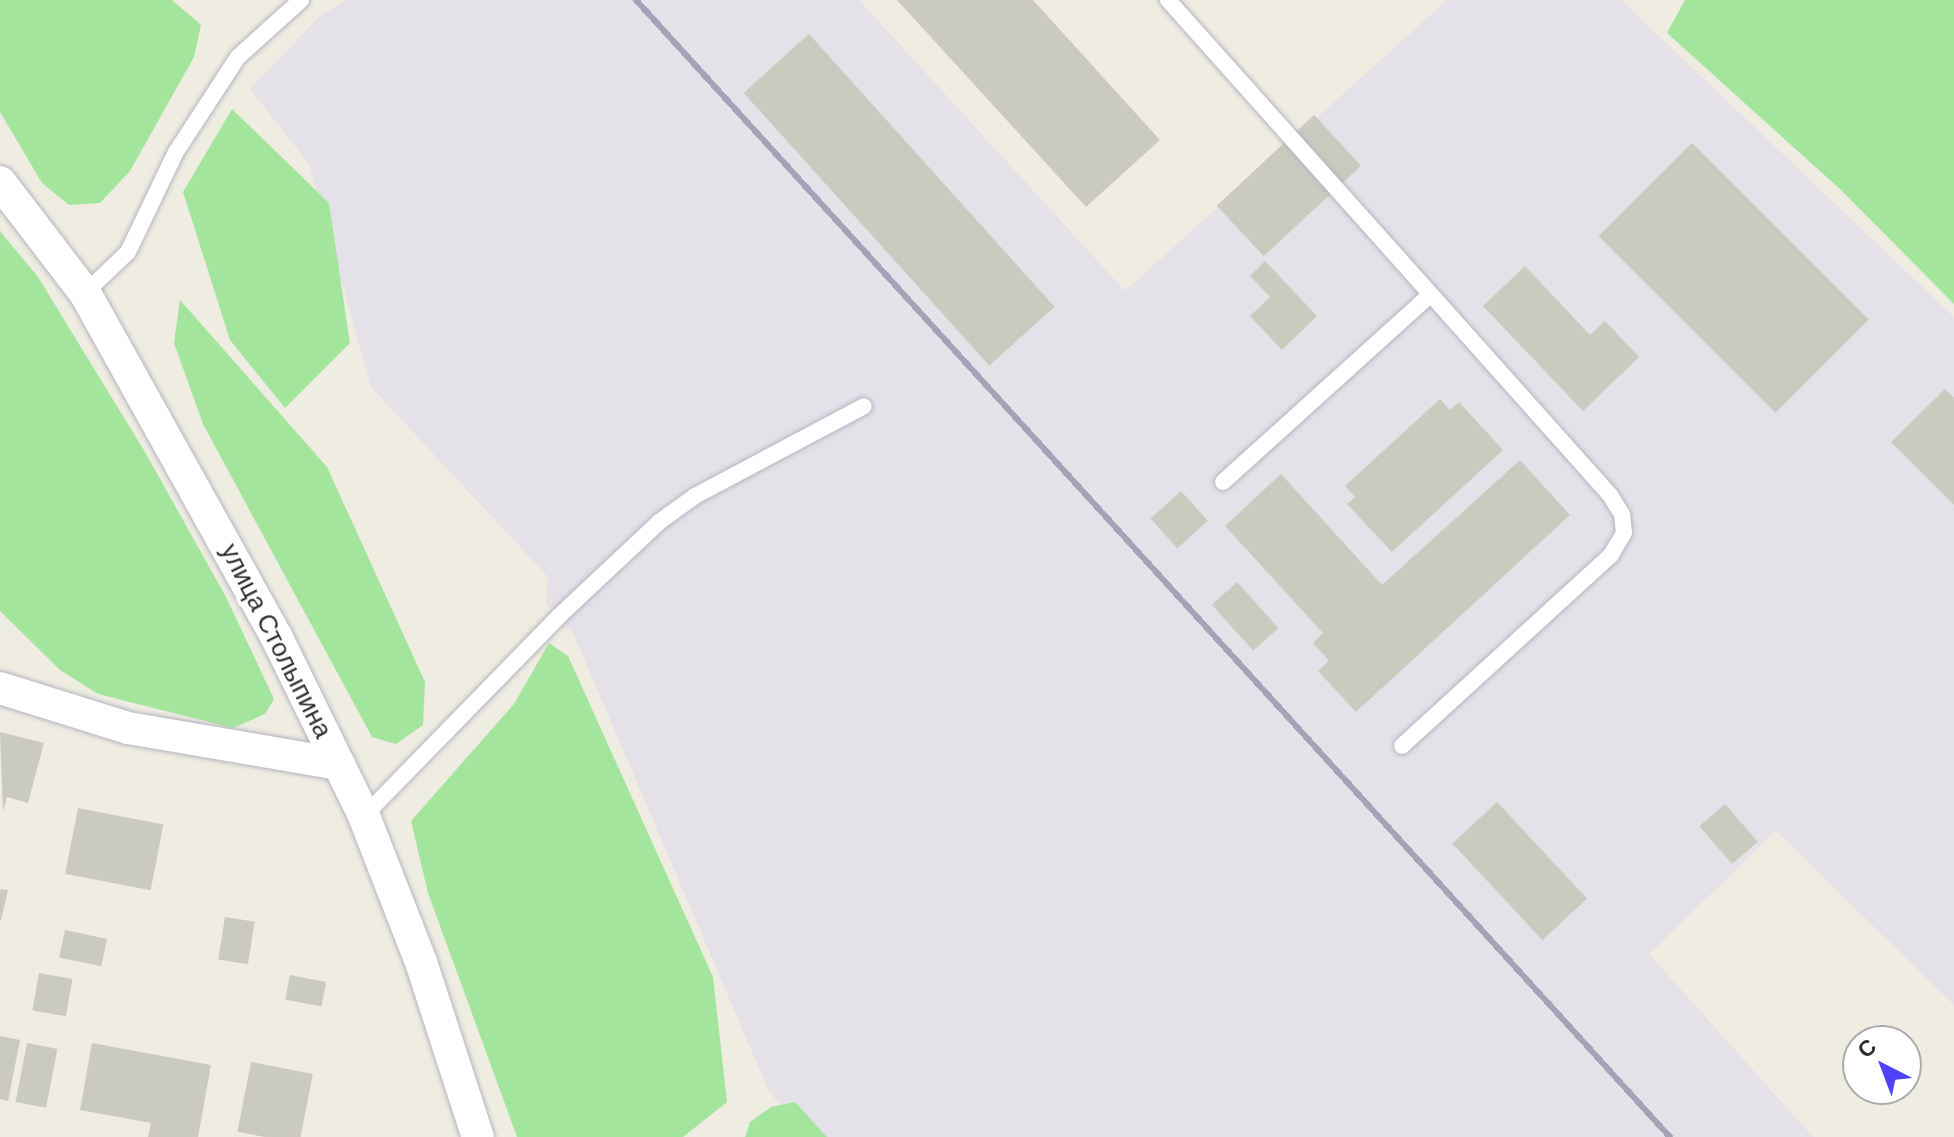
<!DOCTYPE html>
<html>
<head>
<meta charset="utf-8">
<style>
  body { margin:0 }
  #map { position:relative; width:1954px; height:1137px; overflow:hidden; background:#efece1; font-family:"DM Sans",sans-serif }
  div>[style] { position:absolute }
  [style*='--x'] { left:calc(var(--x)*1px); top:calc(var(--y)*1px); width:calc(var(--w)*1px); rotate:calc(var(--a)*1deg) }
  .industrial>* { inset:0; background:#e5e1e8 }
  .green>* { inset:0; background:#a4e59e }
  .building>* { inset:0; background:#cbcabf; transform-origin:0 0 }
  .roads { filter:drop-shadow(0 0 2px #b5b4c1) drop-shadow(0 0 2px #b5b4c1) }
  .lane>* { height:16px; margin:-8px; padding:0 8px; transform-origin:8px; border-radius:8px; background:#fff }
  .street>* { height:32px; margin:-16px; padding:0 16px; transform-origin:16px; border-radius:16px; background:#fff }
  .rail>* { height:6px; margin:-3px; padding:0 3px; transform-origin:3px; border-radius:3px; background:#a5a3b8 }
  span { translate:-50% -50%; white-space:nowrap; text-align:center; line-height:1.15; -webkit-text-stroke:7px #fff; paint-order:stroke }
  .street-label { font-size:26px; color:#2e2e2e }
  .north { position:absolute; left:1842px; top:1025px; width:80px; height:80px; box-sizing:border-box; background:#fff; border:2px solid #ababab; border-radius:50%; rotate:318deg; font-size:22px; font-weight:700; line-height:32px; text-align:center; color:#2e2e2e }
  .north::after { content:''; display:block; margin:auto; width:28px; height:36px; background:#4f43fa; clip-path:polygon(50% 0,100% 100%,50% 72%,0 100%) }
</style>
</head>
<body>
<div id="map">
  <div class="industrial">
    <div style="clip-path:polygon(345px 0,859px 0,1125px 291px,1447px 0,1621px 0,1954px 317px,1954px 1005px,1776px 831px,1649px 954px,1813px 1137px,802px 1137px,767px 1087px,573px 633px,546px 604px,548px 577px,371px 387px,309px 164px,250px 89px,320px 16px)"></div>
  </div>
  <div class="green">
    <div style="clip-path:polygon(0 0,172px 0,201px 25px,194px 57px,130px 171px,100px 203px,69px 205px,42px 183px,0 112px)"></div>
    <div style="clip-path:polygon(1685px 0,1954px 0,1954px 304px,1841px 190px,1667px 33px)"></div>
    <div style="clip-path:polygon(232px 109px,329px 203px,350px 343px,285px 408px,230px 340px,183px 192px)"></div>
    <div style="clip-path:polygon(0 231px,38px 277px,145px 452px,226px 597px,274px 699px,265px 714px,233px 728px,98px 694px,60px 670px,0 611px)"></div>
    <div style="clip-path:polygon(180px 300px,327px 467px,425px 682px,423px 725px,396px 744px,372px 737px,203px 424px,174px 343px)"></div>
    <div style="clip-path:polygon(549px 643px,568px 656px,713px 977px,727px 1102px,683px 1137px,517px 1137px,428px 893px,411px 821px,514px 704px)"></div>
    <div style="clip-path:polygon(795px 1102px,827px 1137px,745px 1137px,750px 1122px,771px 1107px)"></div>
  </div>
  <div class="building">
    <div style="clip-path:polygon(897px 0,1033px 0,1160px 140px,1086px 207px)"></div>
    <div style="left:809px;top:34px;width:367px;height:88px;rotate:48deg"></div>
    <div style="left:1314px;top:115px;width:69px;height:133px;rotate:47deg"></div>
    <div style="left:1692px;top:143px;width:250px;height:132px;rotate:45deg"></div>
    <div style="clip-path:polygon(1265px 261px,1317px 316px,1282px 350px,1250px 316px,1270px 297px,1250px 276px)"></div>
    <div style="clip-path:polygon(1525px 266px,1590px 335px,1605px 321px,1639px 357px,1583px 411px,1483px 306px)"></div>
    <div style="clip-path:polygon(1945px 389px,1954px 398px,1954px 505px,1891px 442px)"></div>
    <div style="clip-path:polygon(1440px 399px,1450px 410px,1459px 402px,1503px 450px,1392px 552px,1347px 504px,1355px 497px,1345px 486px)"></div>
    <div style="clip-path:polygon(1520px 460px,1570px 515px,1356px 712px,1318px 671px,1329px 661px,1313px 643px,1323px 633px,1225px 526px,1281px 474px,1382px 585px)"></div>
    <div style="left:1181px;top:491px;width:40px;height:41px;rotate:48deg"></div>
    <div style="left:1237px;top:582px;width:62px;height:34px;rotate:48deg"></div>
    <div style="clip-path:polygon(0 732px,44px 743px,28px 803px,7px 797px,3px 811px)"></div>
    <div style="left:1497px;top:802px;width:132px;height:61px;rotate:47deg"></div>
    <div style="left:1725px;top:804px;width:50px;height:34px;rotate:49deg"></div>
    <div style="left:78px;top:808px;width:87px;height:67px;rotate:11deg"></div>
    <div style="clip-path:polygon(0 889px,8px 890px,1px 920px,0 920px)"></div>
    <div style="left:225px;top:917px;width:30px;height:43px;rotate:9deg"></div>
    <div style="left:65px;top:930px;width:43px;height:28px;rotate:12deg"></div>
    <div style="left:39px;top:973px;width:34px;height:38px;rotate:10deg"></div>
    <div style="left:290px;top:975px;width:37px;height:25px;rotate:11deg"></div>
    <div style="clip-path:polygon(0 1036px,20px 1040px,8px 1101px,0 1099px)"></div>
    <div style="left:27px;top:1043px;width:31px;height:60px;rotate:11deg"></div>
    <div style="clip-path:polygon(92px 1043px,211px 1065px,198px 1137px,148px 1137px,151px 1123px,80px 1110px)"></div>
    <div style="left:251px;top:1062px;width:63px;height:71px;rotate:11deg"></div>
  </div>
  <div class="roads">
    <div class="lane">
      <div style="--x:1168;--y:0;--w:664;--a:48.24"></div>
      <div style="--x:1610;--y:495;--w:22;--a:58"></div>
      <div style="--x:1622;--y:514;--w:19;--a:84"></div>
      <div style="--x:1624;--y:533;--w:26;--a:121"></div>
      <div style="--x:1611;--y:555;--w:283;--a:137.6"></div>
      <div style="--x:85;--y:293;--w:59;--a:-43.6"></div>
      <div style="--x:128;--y:252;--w:111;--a:-64.4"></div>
      <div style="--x:176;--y:152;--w:113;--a:-56.9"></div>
      <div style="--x:238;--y:57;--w:85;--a:-42.1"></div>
      <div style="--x:1223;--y:482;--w:280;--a:-42.1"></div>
      <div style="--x:364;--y:816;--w:278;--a:-45.7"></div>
      <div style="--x:558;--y:617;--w:139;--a:-43.2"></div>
      <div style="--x:659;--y:522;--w:44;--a:-35.8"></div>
      <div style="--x:695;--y:496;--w:191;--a:-28"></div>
    </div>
    <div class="street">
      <div style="--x:0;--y:182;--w:140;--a:52.6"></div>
      <div style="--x:85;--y:293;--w:393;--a:60.9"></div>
      <div style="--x:276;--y:636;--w:200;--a:63.9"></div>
      <div style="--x:364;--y:816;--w:157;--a:68.7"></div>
      <div style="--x:421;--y:962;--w:184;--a:72"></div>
      <div style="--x:0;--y:688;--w:134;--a:17.4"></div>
      <div style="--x:128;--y:728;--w:214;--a:9.7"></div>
    </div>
  </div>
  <div class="rail">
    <div style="--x:636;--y:0;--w:1537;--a:47.72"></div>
  </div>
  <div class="street-label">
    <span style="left:276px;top:641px;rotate:63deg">улица Столыпина</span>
  </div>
  <div class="north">С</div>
</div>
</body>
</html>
